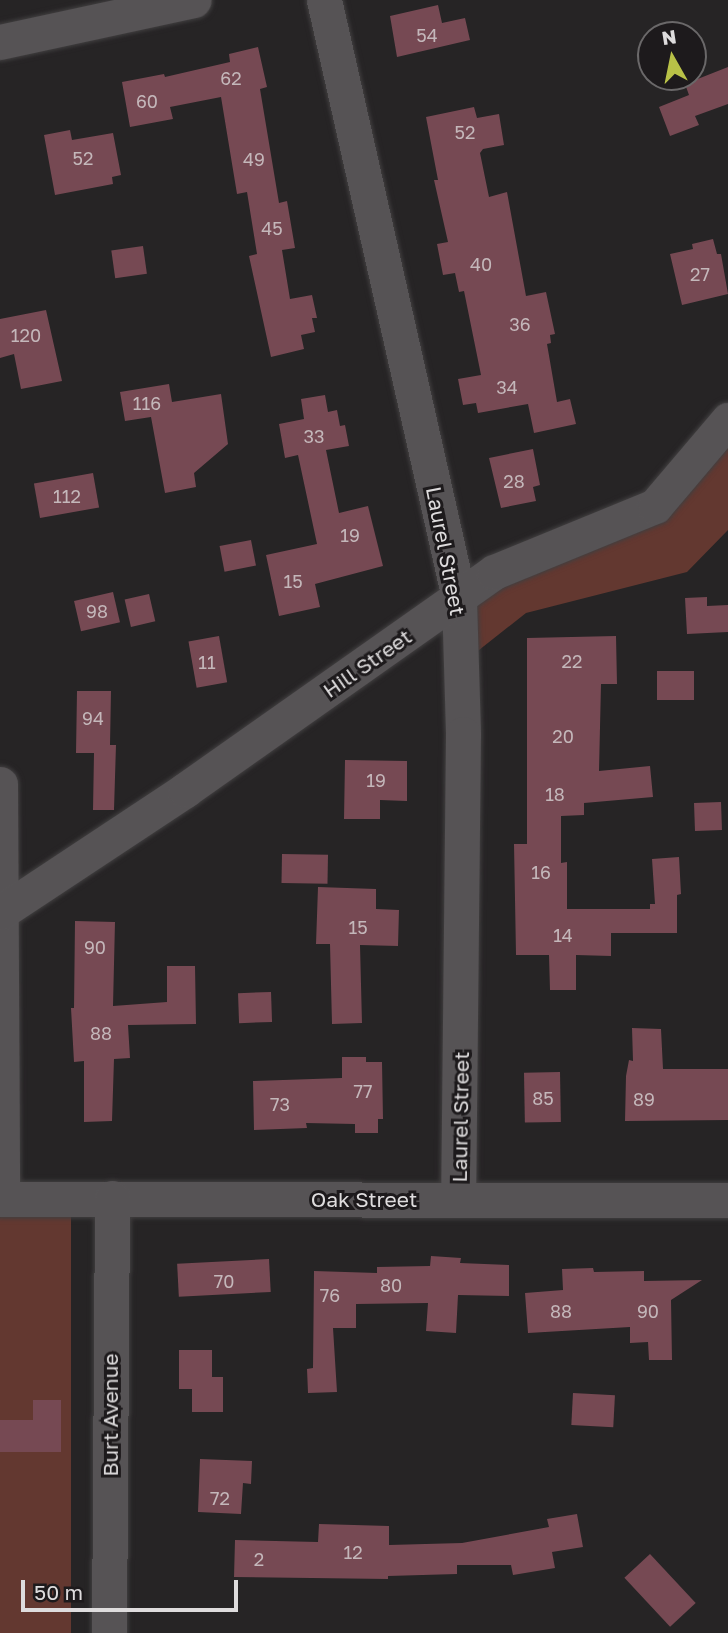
<!DOCTYPE html>
<html>
<head>
<meta charset="utf-8">
<style>
  body { margin:0 }
  #map { position:relative; width:728px; height:1633px; overflow:hidden; background:#262425; font-family:"Golos Text",sans-serif }
  div>[style] { position:absolute }
  [style*='--x'] { left:calc(var(--x)*1px); top:calc(var(--y)*1px); width:calc(var(--w)*1px); rotate:calc(var(--a)*1deg) }
  .green>* { inset:0; background:#633830; transform-origin:0 0 }
  .building>* { inset:0; background:#764953; transform-origin:0 0 }
  .roads { filter:drop-shadow(0 0 2px #413f40) drop-shadow(0 0 2px #413f40) }
  .street>* { height:35px; margin:-17.5px; padding:0 17.5px; transform-origin:17.5px; border-radius:17.5px; background:#565355 }
  span { translate:-50% -50%; white-space:nowrap; text-align:center; line-height:1.15; -webkit-text-stroke:6px #1d1a1c; paint-order:stroke }
  .number-label { font-size:18px; color:#c4b7ba }
  .number-label span { -webkit-text-stroke-width:0 }
  .street-label { font-size:21px; color:#dedcdd }
  .north { position:absolute; left:637px; top:21px; width:70px; height:70px; box-sizing:border-box; background:#1d1a1c; border:2px solid #6a6869; border-radius:50%; rotate:351deg; font-size:19px; font-weight:700; line-height:28px; text-align:center; color:#dedcdd }
  .north::after { content:''; display:block; margin:auto; width:24px; height:32px; background:#b8c147; clip-path:polygon(50% 0,100% 100%,50% 72%,0 100%) }
  .scale { position:absolute; left:21px; top:1580px; width:217px; height:32px; box-sizing:border-box; border:4px solid #dedcdd; border-top:0; padding-left:9px; font-size:21px; line-height:24px; white-space:nowrap; color:#dedcdd; -webkit-text-stroke:5px #1d1a1c; paint-order:stroke }
</style>
</head>
<body>
<div id="map">
  <div class="green">
    <div style="clip-path:polygon(728px 446px,728px 530px,687px 572px,526px 613px,474px 654px,466px 606px)"></div>
    <div style="left:0;top:1217px;width:71px;height:416px"></div>
  </div>
  <div class="building">
    <div style="clip-path:polygon(438px 5px,442px 23px,465px 18px,470px 40px,397px 57px,390px 16px)"></div>
    <div style="clip-path:polygon(258px 47px,267px 87px,260px 89px,279px 203px,287px 201px,295px 248px,282px 250px,290px 299px,312px 295px,317px 318px,312px 318px,315px 332px,301px 335px,304px 349px,271px 357px,249px 256px,257px 254px,247px 192px,237px 194px,221px 97px,170px 107px,173px 119px,130px 127px,122px 82px,164px 74px,165px 77px,230px 62px,229px 54px)"></div>
    <div style="clip-path:polygon(728px 67px,728px 104px,695px 116px,699px 125px,670px 136px,659px 107px,689px 95px,685px 84px)"></div>
    <div style="clip-path:polygon(474px 107px,477px 118px,499px 114px,504px 145px,483px 149px,480px 153px,489px 197px,507px 192px,526px 296px,546px 292px,555px 334px,550px 335px,551px 343px,547px 344px,557px 402px,570px 399px,576px 424px,534px 433px,528px 404px,478px 413px,476px 403px,463px 405px,458px 379px,481px 375px,464px 291px,459px 292px,455px 273px,443px 275px,437px 244px,448px 242px,434px 180px,438px 180px,426px 117px)"></div>
    <div style="clip-path:polygon(70px 130px,72px 140px,113px 133px,121px 175px,112px 177px,113px 184px,55px 195px,44px 135px)"></div>
    <div style="clip-path:polygon(713px 239px,717px 254px,721px 254px,728px 294px,682px 305px,670px 254px,693px 249px,692px 244px)"></div>
    <div style="left:143px;top:246px;width:28px;height:32px;rotate:82deg"></div>
    <div style="clip-path:polygon(46px 310px,62px 381px,21px 389px,14px 354px,0 358px,0 319px)"></div>
    <div style="clip-path:polygon(169px 384px,172px 402px,221px 394px,228px 444px,194px 473px,196px 487px,165px 493px,151px 417px,125px 421px,120px 392px)"></div>
    <div style="clip-path:polygon(325px 395px,328px 412px,337px 410px,340px 426px,345px 425px,349px 446px,326px 450px,339px 513px,368px 506px,383px 566px,315px 584px,320px 607px,279px 616px,266px 555px,317px 544px,298px 455px,285px 458px,279px 424px,304px 419px,301px 399px)"></div>
    <div style="clip-path:polygon(533px 449px,540px 485px,533px 487px,536px 501px,501px 508px,489px 458px)"></div>
    <div style="left:93px;top:473px;width:35px;height:60px;rotate:80deg"></div>
    <div style="left:251px;top:540px;width:26px;height:32px;rotate:79deg"></div>
    <div style="left:113px;top:592px;width:31px;height:40px;rotate:77deg"></div>
    <div style="left:149px;top:594px;width:28px;height:25px;rotate:77deg"></div>
    <div style="clip-path:polygon(707px 597px,707px 606px,728px 605px,728px 632px,687px 634px,685px 598px)"></div>
    <div style="left:219px;top:636px;width:47px;height:31px;rotate:80deg"></div>
    <div style="clip-path:polygon(616px 636px,617px 684px,601px 684px,599px 771px,650px 766px,653px 797px,584px 803px,584px 815px,561px 816px,561px 863px,567px 862px,567px 909px,650px 909px,650px 904px,655px 904px,652px 859px,679px 857px,681px 894px,677px 895px,677px 933px,611px 933px,611px 956px,576px 955px,576px 990px,550px 990px,549px 955px,516px 955px,514px 844px,527px 844px,527px 638px)"></div>
    <div style="left:694px;top:671px;width:29px;height:37px;rotate:90deg"></div>
    <div style="clip-path:polygon(77px 691px,111px 691px,110px 745px,116px 745px,114px 810px,93px 810px,94px 753px,76px 753px)"></div>
    <div style="clip-path:polygon(345px 760px,407px 761px,407px 801px,380px 800px,380px 819px,344px 819px)"></div>
    <div style="left:721px;top:802px;width:28px;height:27px;rotate:88deg"></div>
    <div style="left:282px;top:854px;width:46px;height:29px;rotate:1deg"></div>
    <div style="clip-path:polygon(318px 887px,376px 889px,376px 909px,399px 910px,398px 946px,360px 945px,362px 1023px,332px 1024px,330px 944px,316px 944px)"></div>
    <div style="clip-path:polygon(75px 921px,115px 922px,113px 1006px,167px 1002px,167px 966px,195px 966px,196px 1024px,128px 1025px,130px 1058px,114px 1059px,112px 1121px,84px 1122px,84px 1061px,74px 1062px,71px 1008px,74px 1008px)"></div>
    <div style="left:271px;top:992px;width:30px;height:33px;rotate:88deg"></div>
    <div style="clip-path:polygon(632px 1028px,661px 1029px,663px 1069px,728px 1069px,728px 1120px,625px 1121px,626px 1076px,629px 1060px,633px 1061px)"></div>
    <div style="clip-path:polygon(342px 1057px,366px 1057px,366px 1062px,382px 1062px,383px 1119px,378px 1119px,378px 1133px,355px 1133px,355px 1124px,306px 1123px,307px 1128px,254px 1130px,253px 1081px,342px 1078px)"></div>
    <div style="left:560px;top:1072px;width:50px;height:36px;rotate:89deg"></div>
    <div style="clip-path:polygon(431px 1256px,461px 1258px,460px 1263px,509px 1265px,509px 1296px,458px 1295px,456px 1333px,426px 1331px,428px 1303px,356px 1304px,356px 1328px,333px 1328px,337px 1392px,308px 1393px,307px 1369px,313px 1368px,314px 1271px,377px 1273px,377px 1267px,430px 1266px)"></div>
    <div style="left:269px;top:1259px;width:33px;height:92px;rotate:87deg"></div>
    <div style="clip-path:polygon(593px 1268px,594px 1272px,644px 1271px,644px 1281px,702px 1280px,671px 1300px,672px 1360px,649px 1360px,648px 1342px,630px 1343px,630px 1327px,528px 1333px,525px 1293px,563px 1290px,562px 1269px)"></div>
    <div style="clip-path:polygon(179px 1350px,212px 1350px,212px 1377px,223px 1377px,223px 1412px,192px 1412px,192px 1389px,179px 1389px)"></div>
    <div style="left:573px;top:1393px;width:42px;height:32px;rotate:3deg"></div>
    <div style="clip-path:polygon(33px 1400px,61px 1400px,61px 1452px,0 1452px,0 1420px,33px 1420px)"></div>
    <div style="clip-path:polygon(200px 1459px,252px 1461px,251px 1484px,243px 1483px,241px 1514px,198px 1512px)"></div>
    <div style="clip-path:polygon(577px 1514px,583px 1547px,552px 1552px,555px 1568px,513px 1575px,511px 1565px,457px 1565px,457px 1574px,388px 1576px,388px 1579px,234px 1577px,235px 1540px,318px 1542px,319px 1524px,389px 1526px,389px 1545px,462px 1543px,549px 1527px,547px 1519px)"></div>
    <div style="left:650px;top:1554px;width:67px;height:35px;rotate:47deg"></div>
  </div>
  <div class="roads">
    <div class="street">
      <div style="--x:324;--y:0;--w:613;--a:77.28"></div>
      <div style="--x:459;--y:598;--w:136;--a:88.3"></div>
      <div style="--x:463;--y:734;--w:465;--a:90.6"></div>
      <div style="--x:0;--y:42;--w:198;--a:-12.2"></div>
      <div style="--x:0;--y:784;--w:415;--a:89.7"></div>
      <div style="--x:1;--y:912;--w:221;--a:-33.5"></div>
      <div style="--x:185;--y:790;--w:378;--a:-35.2"></div>
      <div style="--x:494;--y:572;--w:174;--a:-22.3"></div>
      <div style="--x:655;--y:506;--w:113;--a:-49.7"></div>
      <div style="--x:0;--y:1199;--w:728;--a:0.08"></div>
      <div style="--x:109;--y:1633;--w:435;--a:-89.6"></div>
    </div>
  </div>
  <div class="number-label">
    <span style="left:427px;top:35px">54</span>
    <span style="left:231px;top:78px">62</span>
    <span style="left:147px;top:101px">60</span>
    <span style="left:465px;top:132px">52</span>
    <span style="left:83px;top:158px">52</span>
    <span style="left:254px;top:159px">49</span>
    <span style="left:272px;top:228px">45</span>
    <span style="left:481px;top:264px">40</span>
    <span style="left:700px;top:274px">27</span>
    <span style="left:520px;top:324px">36</span>
    <span style="left:26px;top:335px">120</span>
    <span style="left:507px;top:387px">34</span>
    <span style="left:147px;top:403px">116</span>
    <span style="left:314px;top:436px">33</span>
    <span style="left:514px;top:481px">28</span>
    <span style="left:67px;top:496px">112</span>
    <span style="left:350px;top:535px">19</span>
    <span style="left:293px;top:581px">15</span>
    <span style="left:97px;top:611px">98</span>
    <span style="left:572px;top:661px">22</span>
    <span style="left:207px;top:662px">11</span>
    <span style="left:93px;top:718px">94</span>
    <span style="left:563px;top:736px">20</span>
    <span style="left:376px;top:780px">19</span>
    <span style="left:555px;top:794px">18</span>
    <span style="left:541px;top:872px">16</span>
    <span style="left:358px;top:927px">15</span>
    <span style="left:563px;top:935px">14</span>
    <span style="left:95px;top:947px">90</span>
    <span style="left:101px;top:1033px">88</span>
    <span style="left:363px;top:1091px">77</span>
    <span style="left:543px;top:1098px">85</span>
    <span style="left:644px;top:1099px">89</span>
    <span style="left:280px;top:1104px">73</span>
    <span style="left:224px;top:1281px">70</span>
    <span style="left:391px;top:1285px">80</span>
    <span style="left:330px;top:1295px">76</span>
    <span style="left:561px;top:1311px">88</span>
    <span style="left:648px;top:1311px">90</span>
    <span style="left:220px;top:1498px">72</span>
    <span style="left:353px;top:1552px">12</span>
    <span style="left:259px;top:1559px">2</span>
  </div>
  <div class="street-label">
    <span style="left:446px;top:551px;rotate:79deg">Laurel Street</span>
    <span style="left:367px;top:663px;rotate:-35deg">Hill Street</span>
    <span style="left:460px;top:1117px;rotate:-89deg">Laurel Street</span>
    <span style="left:364px;top:1199px">Oak Street</span>
    <span style="left:110px;top:1415px;rotate:-90deg">Burt Avenue</span>
  </div>
  <div class="north">N</div>
  <div class="scale">50 m</div>
</div>
</body>
</html>
